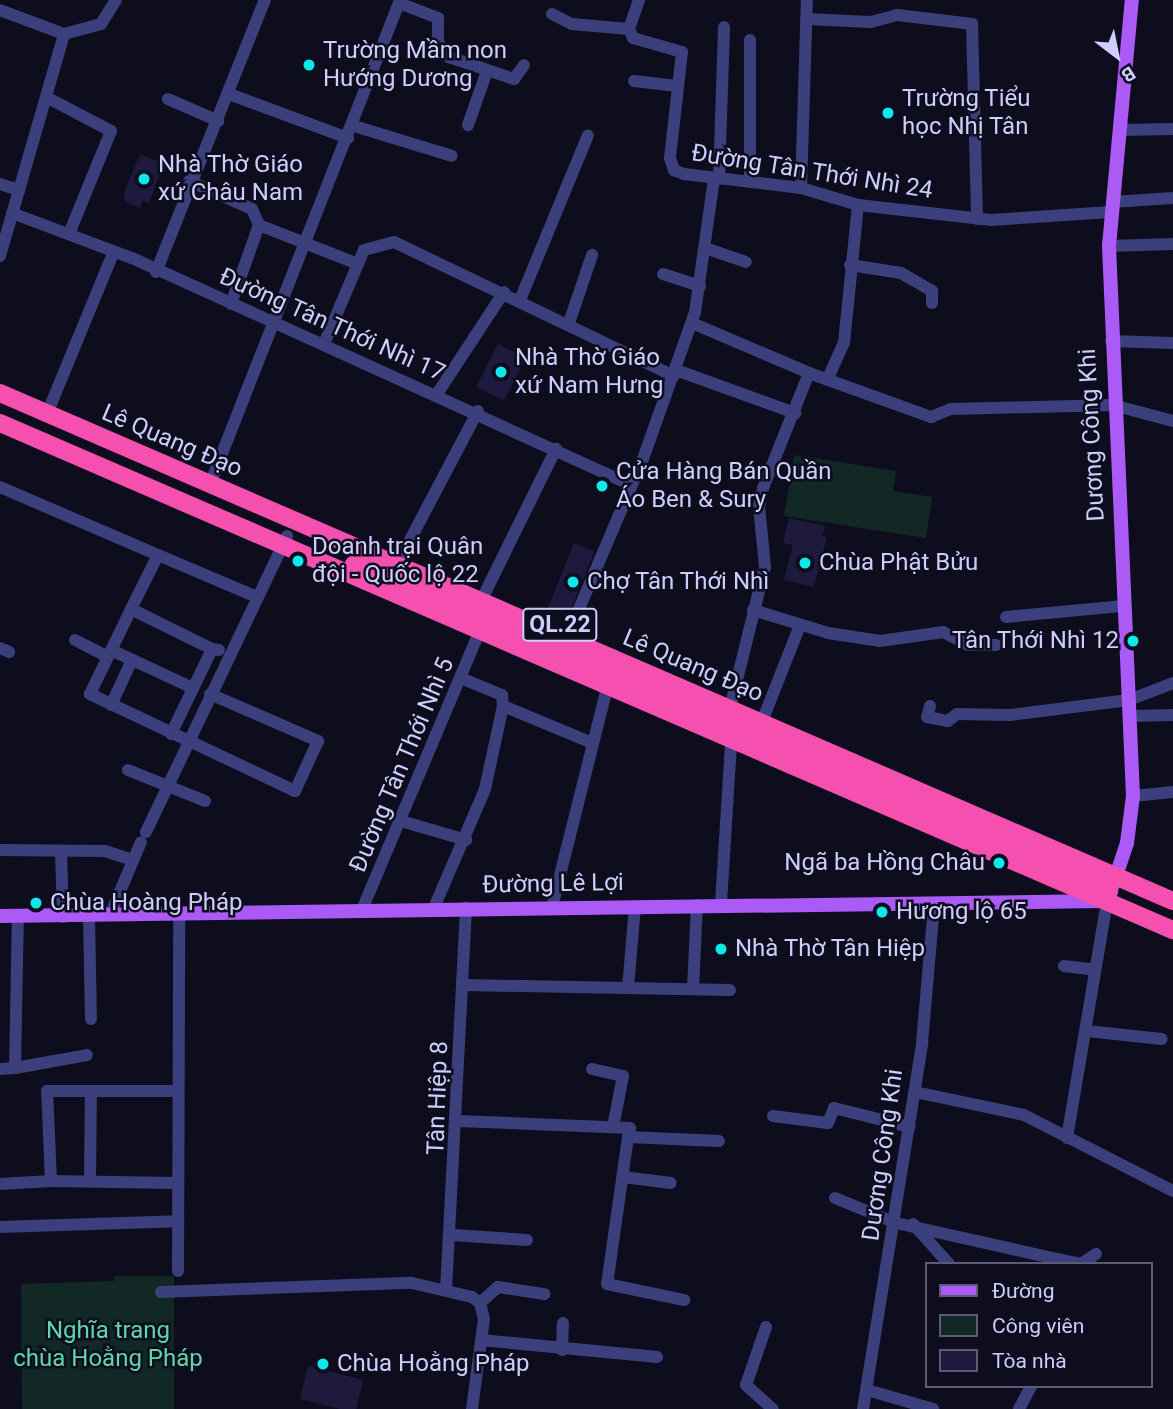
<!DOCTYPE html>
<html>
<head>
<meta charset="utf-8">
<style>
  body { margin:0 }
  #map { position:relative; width:1173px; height:1409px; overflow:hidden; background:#0e0d1e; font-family:Roboto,sans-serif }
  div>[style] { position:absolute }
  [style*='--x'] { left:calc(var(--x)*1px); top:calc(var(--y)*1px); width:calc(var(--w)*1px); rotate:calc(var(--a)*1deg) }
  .green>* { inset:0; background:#112825 }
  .building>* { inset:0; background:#1e1a3e; transform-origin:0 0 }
  .minor>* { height:12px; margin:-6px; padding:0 6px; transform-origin:6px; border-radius:6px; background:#3b3f7b }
  .major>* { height:14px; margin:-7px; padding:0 7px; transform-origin:7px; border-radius:7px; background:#ac5af6 }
  .highway>* { height:18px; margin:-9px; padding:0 9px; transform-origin:9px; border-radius:9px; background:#f54faf }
  .dots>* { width:19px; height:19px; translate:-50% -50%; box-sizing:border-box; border:4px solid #0e0d1e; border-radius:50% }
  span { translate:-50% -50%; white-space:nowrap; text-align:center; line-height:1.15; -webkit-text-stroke:5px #0e0d1e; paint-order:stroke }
  .shield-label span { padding:2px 5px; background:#0e0d1e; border:2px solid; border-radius:5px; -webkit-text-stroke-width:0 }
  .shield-label { font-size:23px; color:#cecdfc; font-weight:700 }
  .poi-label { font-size:24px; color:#cecdfc }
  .left { translate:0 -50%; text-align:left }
  .right { translate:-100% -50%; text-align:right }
  .street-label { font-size:24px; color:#cecdfc }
  .park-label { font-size:24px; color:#5ed7ad }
  .legend { position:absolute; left:925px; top:1262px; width:228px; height:126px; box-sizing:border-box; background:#0e0d1e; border:2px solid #5b5a77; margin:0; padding:9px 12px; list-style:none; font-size:21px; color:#cecdfc }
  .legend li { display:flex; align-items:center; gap:14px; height:35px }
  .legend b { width:35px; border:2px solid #5b5a77 }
  .north { position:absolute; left:1082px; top:21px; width:70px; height:70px; -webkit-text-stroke:5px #0e0d1e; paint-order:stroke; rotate:148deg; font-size:19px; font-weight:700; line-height:28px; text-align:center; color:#cecdfc }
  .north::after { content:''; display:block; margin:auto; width:24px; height:32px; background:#cecdfc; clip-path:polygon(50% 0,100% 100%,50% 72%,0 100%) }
</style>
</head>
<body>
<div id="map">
  <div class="green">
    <div style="clip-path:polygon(794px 455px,896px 471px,893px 491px,932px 497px,926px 538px,784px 516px)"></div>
    <div style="clip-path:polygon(114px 1276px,174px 1276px,174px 1409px,22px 1409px,21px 1284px,114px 1281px)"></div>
  </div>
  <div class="building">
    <div style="clip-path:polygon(140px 154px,164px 164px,149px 203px,143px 200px,140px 208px,125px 202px,124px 193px)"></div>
    <div style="left:498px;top:344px;width:31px;height:48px;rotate:27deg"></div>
    <div style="clip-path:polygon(789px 518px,825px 526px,822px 536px,827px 537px,814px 587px,784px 580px,793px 545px,783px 543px)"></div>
    <div style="left:574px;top:543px;width:22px;height:74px;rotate:22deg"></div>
    <div style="left:308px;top:1366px;width:57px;height:34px;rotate:14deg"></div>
  </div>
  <div class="minor">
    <div style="--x:639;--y:0;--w:31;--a:109"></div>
    <div style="--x:629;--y:29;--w:10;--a:66"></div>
    <div style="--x:633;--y:38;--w:51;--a:15.9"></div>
    <div style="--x:682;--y:52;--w:107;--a:96.5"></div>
    <div style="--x:670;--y:158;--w:13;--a:72"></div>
    <div style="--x:674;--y:170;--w:11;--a:22"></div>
    <div style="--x:684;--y:174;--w:118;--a:6.8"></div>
    <div style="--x:801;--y:188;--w:59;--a:16.6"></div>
    <div style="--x:858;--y:205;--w:134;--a:6.4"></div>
    <div style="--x:991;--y:220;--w:120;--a:-3.8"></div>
    <div style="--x:399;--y:3;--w:42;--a:21"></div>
    <div style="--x:438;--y:18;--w:24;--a:90"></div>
    <div style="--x:438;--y:42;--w:19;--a:54"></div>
    <div style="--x:449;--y:57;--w:69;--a:18.7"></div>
    <div style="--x:514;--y:79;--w:17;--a:-54"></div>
    <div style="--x:0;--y:10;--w:68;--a:20.6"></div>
    <div style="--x:552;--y:14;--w:22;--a:27"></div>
    <div style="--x:572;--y:24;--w:57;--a:5"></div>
    <div style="--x:806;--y:19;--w:65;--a:2.6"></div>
    <div style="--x:871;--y:22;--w:27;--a:-15"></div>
    <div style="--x:897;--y:15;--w:76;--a:6.8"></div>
    <div style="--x:972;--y:24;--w:195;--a:88.5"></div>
    <div style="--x:750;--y:40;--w:142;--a:90"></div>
    <div style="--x:634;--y:81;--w:43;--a:6.6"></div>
    <div style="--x:229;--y:94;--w:127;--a:20.3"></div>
    <div style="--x:46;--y:97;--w:73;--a:27.6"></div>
    <div style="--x:111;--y:131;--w:111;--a:112.2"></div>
    <div style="--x:168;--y:99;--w:55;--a:23.7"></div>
    <div style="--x:468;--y:125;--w:57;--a:-70.6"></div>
    <div style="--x:354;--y:126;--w:102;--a:17"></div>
    <div style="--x:1120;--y:130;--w:53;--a:-1.1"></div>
    <div style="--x:719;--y:179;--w:152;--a:-88.1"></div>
    <div style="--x:189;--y:181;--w:69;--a:24"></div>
    <div style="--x:252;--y:209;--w:17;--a:66"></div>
    <div style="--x:0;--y:184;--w:20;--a:18"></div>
    <div style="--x:801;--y:188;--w:188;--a:-88.2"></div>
    <div style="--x:1112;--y:202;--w:61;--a:-3.8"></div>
    <div style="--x:12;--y:213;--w:128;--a:20.6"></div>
    <div style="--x:132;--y:258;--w:548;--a:24.46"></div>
    <div style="--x:259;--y:225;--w:106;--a:21.5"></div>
    <div style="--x:358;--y:264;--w:15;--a:-67"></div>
    <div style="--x:364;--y:250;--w:31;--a:-15"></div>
    <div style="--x:394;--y:242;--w:310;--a:25.6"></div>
    <div style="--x:1109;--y:246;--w:64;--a:-1.8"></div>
    <div style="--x:705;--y:248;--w:43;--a:18.9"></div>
    <div style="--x:0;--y:256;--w:231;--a:-73.9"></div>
    <div style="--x:64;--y:34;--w:38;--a:-15"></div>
    <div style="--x:101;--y:24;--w:28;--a:-58"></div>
    <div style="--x:850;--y:265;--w:52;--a:8.9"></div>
    <div style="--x:901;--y:273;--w:36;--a:30"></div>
    <div style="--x:932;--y:291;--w:12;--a:90"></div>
    <div style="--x:156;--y:272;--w:293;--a:-68.2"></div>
    <div style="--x:663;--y:274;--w:39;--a:18"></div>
    <div style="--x:520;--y:300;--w:178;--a:-67.6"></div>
    <div style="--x:231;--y:304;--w:84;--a:-70.5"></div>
    <div style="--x:569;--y:323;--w:72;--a:-71.3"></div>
    <div style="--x:692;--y:323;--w:127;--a:23.1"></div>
    <div style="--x:1111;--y:341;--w:62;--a:1.8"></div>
    <div style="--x:324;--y:344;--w:87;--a:-67"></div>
    <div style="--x:676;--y:370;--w:127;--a:19.9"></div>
    <div style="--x:829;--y:376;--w:36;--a:-66"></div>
    <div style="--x:844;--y:343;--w:139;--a:-84.2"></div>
    <div style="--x:437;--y:394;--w:122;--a:-56.7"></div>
    <div style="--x:51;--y:404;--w:165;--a:-67.6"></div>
    <div style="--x:214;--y:474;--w:509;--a:-68.57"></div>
    <div style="--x:0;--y:487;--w:172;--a:23.3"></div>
    <div style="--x:158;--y:555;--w:60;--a:116.6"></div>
    <div style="--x:158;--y:555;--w:108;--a:23"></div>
    <div style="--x:401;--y:557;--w:165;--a:-62.2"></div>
    <div style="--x:485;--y:593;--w:161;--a:-63.8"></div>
    <div style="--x:753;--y:610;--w:78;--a:17"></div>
    <div style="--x:828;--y:633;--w:53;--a:8.7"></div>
    <div style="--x:880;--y:641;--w:64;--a:-8.1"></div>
    <div style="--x:943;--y:632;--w:28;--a:27"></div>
    <div style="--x:968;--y:645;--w:28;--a:0"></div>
    <div style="--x:1006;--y:617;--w:118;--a:-5.4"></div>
    <div style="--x:570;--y:630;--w:186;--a:-66.9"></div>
    <div style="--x:643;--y:459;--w:156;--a:-70.5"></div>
    <div style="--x:695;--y:312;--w:134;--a:-81.9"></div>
    <div style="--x:75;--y:640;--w:37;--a:27"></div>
    <div style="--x:0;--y:648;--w:10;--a:24"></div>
    <div style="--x:111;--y:650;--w:90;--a:24.9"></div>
    <div style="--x:463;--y:679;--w:42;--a:22.3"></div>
    <div style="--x:502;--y:695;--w:11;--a:85"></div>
    <div style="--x:210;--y:694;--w:118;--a:23.5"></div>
    <div style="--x:318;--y:741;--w:55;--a:114.7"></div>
    <div style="--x:295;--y:791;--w:227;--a:-154.7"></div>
    <div style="--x:90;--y:694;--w:94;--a:-64.2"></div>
    <div style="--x:131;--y:609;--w:90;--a:26.3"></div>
    <div style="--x:732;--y:700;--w:137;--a:-76.1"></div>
    <div style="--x:765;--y:567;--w:61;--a:-95.6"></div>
    <div style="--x:759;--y:506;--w:18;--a:-77"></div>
    <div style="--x:763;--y:488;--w:124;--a:-68.2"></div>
    <div style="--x:809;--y:373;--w:130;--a:19.8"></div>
    <div style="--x:931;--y:417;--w:22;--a:-22"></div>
    <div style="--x:951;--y:409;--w:162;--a:-1.4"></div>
    <div style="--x:1113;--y:405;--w:62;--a:14.9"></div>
    <div style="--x:111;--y:705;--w:50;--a:-65"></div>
    <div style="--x:930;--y:706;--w:11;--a:105"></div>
    <div style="--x:927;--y:717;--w:21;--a:11"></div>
    <div style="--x:948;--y:721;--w:11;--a:-38"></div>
    <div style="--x:957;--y:714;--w:53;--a:1.1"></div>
    <div style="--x:1010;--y:715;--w:120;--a:-7.2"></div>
    <div style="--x:1129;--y:700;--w:47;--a:-21.1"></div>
    <div style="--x:765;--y:714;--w:96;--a:-68.5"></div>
    <div style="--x:1129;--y:716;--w:44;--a:-1.3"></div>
    <div style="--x:171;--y:734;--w:94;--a:-64.2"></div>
    <div style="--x:212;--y:649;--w:7;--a:8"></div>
    <div style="--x:128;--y:770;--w:83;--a:21.9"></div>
    <div style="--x:1133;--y:796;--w:40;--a:-5.7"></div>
    <div style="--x:401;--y:821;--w:68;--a:16.3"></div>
    <div style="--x:146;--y:832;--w:328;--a:-64.5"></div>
    <div style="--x:0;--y:850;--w:105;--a:0.5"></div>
    <div style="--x:105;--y:851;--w:29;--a:18"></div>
    <div style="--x:61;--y:851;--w:66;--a:88.3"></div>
    <div style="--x:721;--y:903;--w:160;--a:-86.4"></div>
    <div style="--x:552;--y:907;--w:226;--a:-75.9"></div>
    <div style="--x:433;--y:910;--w:132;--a:-66.7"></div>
    <div style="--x:485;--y:789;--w:85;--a:-77.8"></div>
    <div style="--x:503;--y:706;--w:94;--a:22.5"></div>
    <div style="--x:361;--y:912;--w:303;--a:-67.1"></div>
    <div style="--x:110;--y:915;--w:79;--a:-67"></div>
    <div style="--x:89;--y:917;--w:102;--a:88.9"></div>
    <div style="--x:1064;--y:966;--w:31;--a:7"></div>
    <div style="--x:464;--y:985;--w:266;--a:1.1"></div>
    <div style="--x:628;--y:988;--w:82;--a:-85.1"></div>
    <div style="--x:693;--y:989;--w:84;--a:-87.3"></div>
    <div style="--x:1087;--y:1031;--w:75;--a:6.1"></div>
    <div style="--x:15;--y:1068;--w:73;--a:-10.2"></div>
    <div style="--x:0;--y:1069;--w:15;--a:-4"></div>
    <div style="--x:15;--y:1068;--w:151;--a:-88.9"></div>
    <div style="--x:592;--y:1069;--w:32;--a:13"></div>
    <div style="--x:623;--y:1076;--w:52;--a:101.1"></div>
    <div style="--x:915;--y:1092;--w:111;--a:11.9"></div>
    <div style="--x:1024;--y:1115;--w:167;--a:27"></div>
    <div style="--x:773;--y:1116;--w:55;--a:7.3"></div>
    <div style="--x:828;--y:1123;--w:16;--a:-68"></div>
    <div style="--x:834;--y:1108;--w:78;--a:14"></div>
    <div style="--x:458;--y:1121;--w:172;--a:2.3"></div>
    <div style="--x:630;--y:1128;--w:9;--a:103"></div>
    <div style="--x:628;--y:1137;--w:91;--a:2.5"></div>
    <div style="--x:628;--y:1137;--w:148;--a:98.1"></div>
    <div style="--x:607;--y:1284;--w:79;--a:11.7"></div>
    <div style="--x:1067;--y:1138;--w:240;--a:-80.4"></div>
    <div style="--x:623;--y:1177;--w:48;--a:7.1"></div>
    <div style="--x:51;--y:1181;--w:126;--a:0.9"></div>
    <div style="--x:90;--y:1181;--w:90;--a:-89.4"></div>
    <div style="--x:0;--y:1184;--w:51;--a:-3.4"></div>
    <div style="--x:51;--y:1181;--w:90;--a:-92.5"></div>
    <div style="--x:47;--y:1091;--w:130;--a:0"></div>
    <div style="--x:835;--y:1198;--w:66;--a:22.3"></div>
    <div style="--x:896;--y:1223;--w:174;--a:12.6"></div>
    <div style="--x:1066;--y:1261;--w:15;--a:11"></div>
    <div style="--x:1081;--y:1264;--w:18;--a:-34"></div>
    <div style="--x:913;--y:1224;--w:54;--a:48"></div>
    <div style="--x:0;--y:1227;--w:177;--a:-1.9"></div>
    <div style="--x:453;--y:1235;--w:74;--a:3.9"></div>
    <div style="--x:178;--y:1271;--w:357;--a:-89.8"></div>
    <div style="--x:446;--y:1290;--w:383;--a:-87"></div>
    <div style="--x:161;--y:1292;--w:251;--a:-2.1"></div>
    <div style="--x:412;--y:1283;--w:62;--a:13.1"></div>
    <div style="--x:472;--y:1297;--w:10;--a:37"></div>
    <div style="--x:480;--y:1303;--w:16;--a:76"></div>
    <div style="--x:484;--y:1319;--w:91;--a:97.6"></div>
    <div style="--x:480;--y:1303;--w:24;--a:-42"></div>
    <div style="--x:498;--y:1287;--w:47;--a:8.7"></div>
    <div style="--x:766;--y:1327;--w:61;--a:109"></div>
    <div style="--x:746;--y:1385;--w:36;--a:42"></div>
    <div style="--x:481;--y:1340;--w:177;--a:5.5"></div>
    <div style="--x:562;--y:1350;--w:27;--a:-88"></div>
    <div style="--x:867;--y:1390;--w:69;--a:16.1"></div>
    <div style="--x:863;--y:1409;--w:371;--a:-80.8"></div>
    <div style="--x:922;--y:1043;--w:138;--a:-85"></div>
    <div style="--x:1019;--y:1409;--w:26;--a:-62"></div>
  </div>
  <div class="major">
    <div style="--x:1113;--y:885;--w:44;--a:-71.6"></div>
    <div style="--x:1127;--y:843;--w:47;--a:-82.7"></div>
    <div style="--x:1133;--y:796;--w:551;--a:-92.5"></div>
    <div style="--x:1109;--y:246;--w:247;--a:-84.7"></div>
    <div style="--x:0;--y:916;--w:1104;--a:-0.78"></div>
  </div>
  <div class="highway">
    <div style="--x:0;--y:393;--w:1278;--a:23.42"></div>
    <div style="--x:0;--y:423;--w:1278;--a:23.38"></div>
    <div style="--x:354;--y:564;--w:823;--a:23.42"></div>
  </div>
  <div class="dots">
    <div style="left:309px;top:65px;background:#0de8e8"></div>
    <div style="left:888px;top:113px;background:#0de8e8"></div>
    <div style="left:144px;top:179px;background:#0de8e8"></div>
    <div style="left:501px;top:372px;background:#0de8e8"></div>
    <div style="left:602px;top:486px;background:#0de8e8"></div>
    <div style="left:298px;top:561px;background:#0de8e8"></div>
    <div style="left:805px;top:563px;background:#0de8e8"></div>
    <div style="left:573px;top:582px;background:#0de8e8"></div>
    <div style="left:1133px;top:641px;background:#0de8e8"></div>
    <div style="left:999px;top:863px;background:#0de8e8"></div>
    <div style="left:36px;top:903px;background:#0de8e8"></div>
    <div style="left:882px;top:912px;background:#0de8e8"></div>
    <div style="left:721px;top:949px;background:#0de8e8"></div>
    <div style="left:323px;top:1364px;background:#0de8e8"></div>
  </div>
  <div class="shield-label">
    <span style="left:560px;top:625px">QL.22</span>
  </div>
  <div class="poi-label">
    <span class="left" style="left:323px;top:65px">Trường Mầm non<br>Hướng Dương</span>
    <span class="left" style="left:902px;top:113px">Trường Tiểu<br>học Nhị Tân</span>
    <span class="left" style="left:158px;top:179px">Nhà Thờ Giáo<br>xứ Châu Nam</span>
    <span class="left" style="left:515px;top:372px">Nhà Thờ Giáo<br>xứ Nam Hưng</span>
    <span class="left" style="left:616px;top:486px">Cửa Hàng Bán Quần<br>Áo Ben &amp; Sury</span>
    <span class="left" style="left:312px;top:561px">Doanh trại Quân<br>đội - Quốc lộ 22</span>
    <span class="left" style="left:819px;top:563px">Chùa Phật Bửu</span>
    <span class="left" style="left:587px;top:582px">Chợ Tân Thới Nhì</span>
    <span class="right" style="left:1119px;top:641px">Tân Thới Nhì 12</span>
    <span class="right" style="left:985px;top:863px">Ngã ba Hồng Châu</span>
    <span class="left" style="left:50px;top:903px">Chùa Hoàng Pháp</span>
    <span class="left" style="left:896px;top:912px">Hương lộ 65</span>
    <span class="left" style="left:735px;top:949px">Nhà Thờ Tân Hiệp</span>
    <span class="left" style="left:337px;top:1364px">Chùa Hoằng Pháp</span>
  </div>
  <div class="street-label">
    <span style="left:812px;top:172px;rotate:9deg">Đường Tân Thới Nhì 24</span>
    <span style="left:332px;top:325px;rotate:24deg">Đường Tân Thới Nhì 17</span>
    <span style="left:1092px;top:435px;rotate:-93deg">Dương Công Khi</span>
    <span style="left:172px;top:441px;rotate:23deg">Lê Quang Đạo</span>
    <span style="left:693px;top:666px;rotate:23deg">Lê Quang Đạo</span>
    <span style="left:402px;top:765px;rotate:-67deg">Đường Tân Thới Nhì 5</span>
    <span style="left:553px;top:884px;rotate:-1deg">Đường Lê Lợi</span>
    <span style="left:438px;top:1098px;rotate:-88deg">Tân Hiệp 8</span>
    <span style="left:883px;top:1155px;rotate:-82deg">Dương Công Khi</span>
  </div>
  <div class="park-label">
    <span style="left:108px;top:1345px">Nghĩa trang<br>chùa Hoằng Pháp</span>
  </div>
  <ul class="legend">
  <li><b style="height:9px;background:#ac5af6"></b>Đường</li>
  <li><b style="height:19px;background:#112825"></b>Công viên</li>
  <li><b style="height:19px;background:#1e1a3e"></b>Tòa nhà</li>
  </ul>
  <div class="north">B</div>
</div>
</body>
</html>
